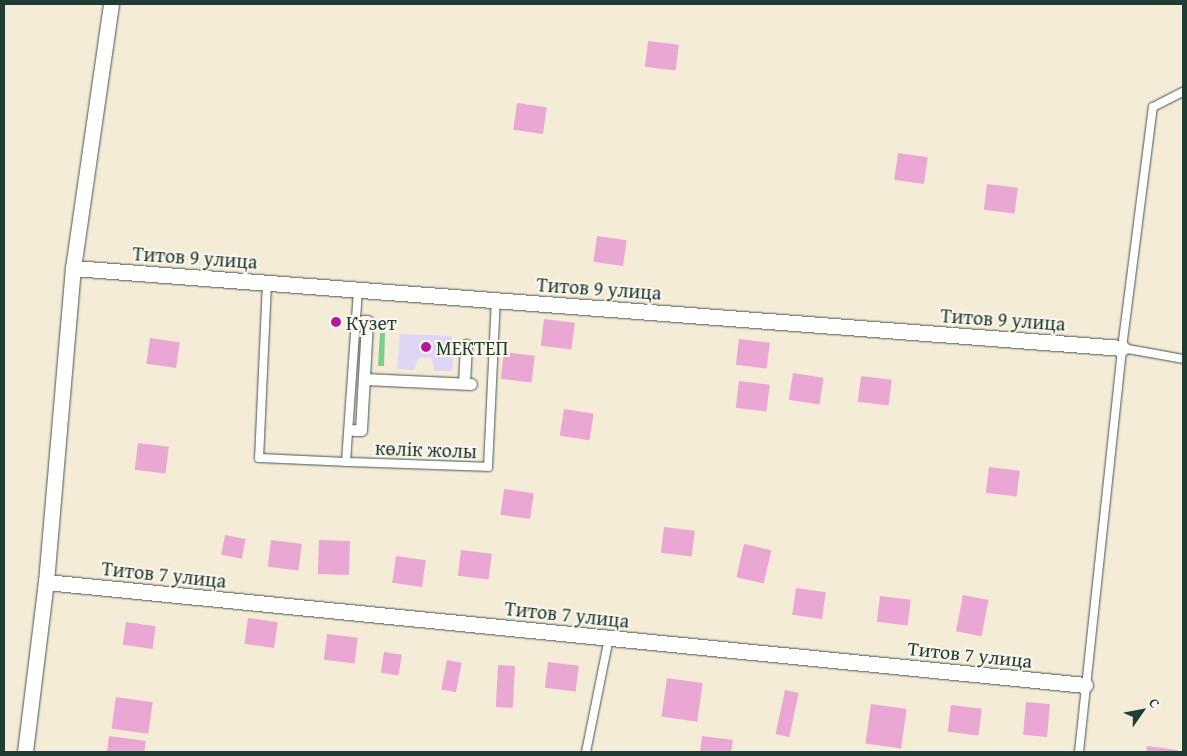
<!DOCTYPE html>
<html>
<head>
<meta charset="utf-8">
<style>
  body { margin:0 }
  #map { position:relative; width:1187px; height:756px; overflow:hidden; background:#f5ecd7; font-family:"Gentium Book Plus",serif }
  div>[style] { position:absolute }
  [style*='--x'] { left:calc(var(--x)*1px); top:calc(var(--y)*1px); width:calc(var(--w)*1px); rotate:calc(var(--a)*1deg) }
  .built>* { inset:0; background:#dfd5f5 }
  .green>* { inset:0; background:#7cce8f }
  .building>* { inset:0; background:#eaa7d3; transform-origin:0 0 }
  .roads { filter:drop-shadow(0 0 1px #3f574c) drop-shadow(0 0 1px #3f574c) }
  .service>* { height:8px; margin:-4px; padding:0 4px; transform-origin:4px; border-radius:4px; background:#fff }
  .pedestrian>* { height:11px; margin:-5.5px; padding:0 5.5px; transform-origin:5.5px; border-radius:5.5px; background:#fff }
  .minor>* { height:15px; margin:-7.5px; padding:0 7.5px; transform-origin:7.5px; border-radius:7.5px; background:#fff }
  .dots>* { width:14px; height:14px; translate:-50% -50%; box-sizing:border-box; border:2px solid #fbf7ec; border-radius:50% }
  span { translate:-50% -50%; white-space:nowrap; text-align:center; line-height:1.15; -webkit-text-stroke:4px #fbf7ec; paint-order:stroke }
  .street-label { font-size:20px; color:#1f3d34 }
  .poi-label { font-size:20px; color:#1f3d34 }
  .left { translate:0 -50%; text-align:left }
  .frame { position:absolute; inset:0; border:5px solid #1f3d34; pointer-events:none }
  .north { position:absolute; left:1117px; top:686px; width:50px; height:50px; -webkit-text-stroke:4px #fbf7ec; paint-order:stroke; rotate:57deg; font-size:14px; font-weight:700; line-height:20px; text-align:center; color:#1f3d34 }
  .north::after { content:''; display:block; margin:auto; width:18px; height:22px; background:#1f3d34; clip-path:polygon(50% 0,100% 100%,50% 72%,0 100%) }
</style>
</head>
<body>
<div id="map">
  <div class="built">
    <div style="clip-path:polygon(400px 334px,452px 336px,453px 371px,434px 371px,432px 358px,419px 357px,414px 370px,397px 369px)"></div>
  </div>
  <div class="green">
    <div style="clip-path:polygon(380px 333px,385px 333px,384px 366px,378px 366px)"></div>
  </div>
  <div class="building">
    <div style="left:648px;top:41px;width:31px;height:26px;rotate:7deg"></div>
    <div style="left:517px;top:103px;width:30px;height:27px;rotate:8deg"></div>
    <div style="left:898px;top:153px;width:30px;height:27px;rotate:8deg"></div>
    <div style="left:987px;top:184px;width:31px;height:26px;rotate:7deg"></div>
    <div style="left:597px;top:236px;width:30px;height:26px;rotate:8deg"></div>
    <div style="left:331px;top:318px;width:11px;height:7px;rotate:5deg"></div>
    <div style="left:544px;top:319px;width:31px;height:27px;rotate:7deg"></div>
    <div style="left:150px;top:338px;width:30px;height:26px;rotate:8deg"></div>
    <div style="left:739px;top:339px;width:31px;height:26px;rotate:7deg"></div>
    <div style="left:504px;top:352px;width:31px;height:27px;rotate:7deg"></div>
    <div style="left:793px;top:373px;width:31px;height:27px;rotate:9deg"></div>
    <div style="left:861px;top:376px;width:31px;height:26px;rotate:7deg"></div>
    <div style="left:739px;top:381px;width:31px;height:27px;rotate:7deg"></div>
    <div style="left:564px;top:409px;width:30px;height:27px;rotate:9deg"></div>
    <div style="left:138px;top:443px;width:31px;height:27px;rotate:7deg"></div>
    <div style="left:989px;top:467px;width:31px;height:26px;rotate:7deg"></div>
    <div style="left:504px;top:489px;width:30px;height:26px;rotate:8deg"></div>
    <div style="left:664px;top:527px;width:31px;height:26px;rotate:7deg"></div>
    <div style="left:225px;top:535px;width:21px;height:20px;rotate:11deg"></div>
    <div style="left:271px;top:540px;width:31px;height:27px;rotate:7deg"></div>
    <div style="left:319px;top:540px;width:31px;height:34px;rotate:2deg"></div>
    <div style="left:744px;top:544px;width:28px;height:34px;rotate:13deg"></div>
    <div style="left:461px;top:550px;width:31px;height:26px;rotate:7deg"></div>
    <div style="left:396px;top:556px;width:30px;height:27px;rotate:8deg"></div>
    <div style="left:796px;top:588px;width:30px;height:27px;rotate:8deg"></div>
    <div style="left:963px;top:595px;width:26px;height:37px;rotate:11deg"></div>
    <div style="left:880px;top:596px;width:31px;height:26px;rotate:7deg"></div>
    <div style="left:248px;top:618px;width:30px;height:26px;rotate:8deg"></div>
    <div style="left:126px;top:622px;width:30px;height:23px;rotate:8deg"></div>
    <div style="left:327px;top:634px;width:31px;height:26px;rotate:7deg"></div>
    <div style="left:384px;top:652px;width:18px;height:21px;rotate:9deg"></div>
    <div style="left:447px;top:660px;width:15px;height:30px;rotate:11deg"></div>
    <div style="left:548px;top:662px;width:31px;height:26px;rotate:7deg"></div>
    <div style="left:498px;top:665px;width:17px;height:42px;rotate:3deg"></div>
    <div style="left:667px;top:678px;width:36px;height:39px;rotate:8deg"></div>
    <div style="left:785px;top:690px;width:14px;height:45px;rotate:12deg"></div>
    <div style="left:116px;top:697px;width:37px;height:32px;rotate:8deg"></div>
    <div style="left:1026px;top:702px;width:24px;height:33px;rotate:5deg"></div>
    <div style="left:871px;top:704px;width:36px;height:40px;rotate:8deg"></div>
    <div style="left:951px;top:705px;width:31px;height:27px;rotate:7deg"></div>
    <div style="clip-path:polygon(109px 736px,146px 741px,144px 752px,107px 752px)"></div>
    <div style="clip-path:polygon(702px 736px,733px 740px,731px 752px,700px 752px)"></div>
    <div style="clip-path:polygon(1147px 746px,1178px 750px,1177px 752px,1146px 752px)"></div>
  </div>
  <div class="roads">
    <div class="service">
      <div style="--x:267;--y:283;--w:175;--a:92.6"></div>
      <div style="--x:259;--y:458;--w:87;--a:2.6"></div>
      <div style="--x:358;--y:290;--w:172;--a:94"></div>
      <div style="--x:346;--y:462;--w:142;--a:2"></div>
      <div style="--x:488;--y:467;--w:167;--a:-87.3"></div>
      <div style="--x:1122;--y:348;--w:62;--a:10.2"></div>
      <div style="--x:586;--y:752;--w:116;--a:-78.6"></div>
      <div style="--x:1079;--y:752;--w:406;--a:-83.9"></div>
      <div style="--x:1122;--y:348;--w:243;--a:-82.7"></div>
      <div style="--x:1153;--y:107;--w:34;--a:-27"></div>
    </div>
    <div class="pedestrian">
      <div style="--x:365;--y:379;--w:106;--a:2.7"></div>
      <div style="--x:464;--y:383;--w:38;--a:-87"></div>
      <div style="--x:354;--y:430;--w:7;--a:0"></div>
      <div style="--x:361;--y:430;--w:109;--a:-86.8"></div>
      <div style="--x:367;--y:321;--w:4;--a:180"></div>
    </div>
    <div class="minor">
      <div style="--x:73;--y:268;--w:1052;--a:4.36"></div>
      <div style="--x:46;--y:582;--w:1044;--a:5.66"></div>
      <div style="--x:25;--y:752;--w:171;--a:-83"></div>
      <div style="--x:46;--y:582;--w:315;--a:-85.1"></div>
      <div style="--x:73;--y:268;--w:267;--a:-81.8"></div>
    </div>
  </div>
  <div class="dots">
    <div style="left:336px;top:322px;background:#b5179e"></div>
    <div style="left:426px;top:347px;background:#b5179e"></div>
  </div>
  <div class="street-label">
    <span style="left:195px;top:257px;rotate:4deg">Титов 9 улица</span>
    <span style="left:599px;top:288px;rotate:4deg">Титов 9 улица</span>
    <span style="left:1003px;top:319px;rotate:4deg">Титов 9 улица</span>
    <span style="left:426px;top:449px;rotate:2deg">көлік жолы</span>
    <span style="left:164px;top:574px;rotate:6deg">Титов 7 улица</span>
    <span style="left:567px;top:614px;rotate:6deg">Титов 7 улица</span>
    <span style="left:970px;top:654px;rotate:6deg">Титов 7 улица</span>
  </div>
  <div class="poi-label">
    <span class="left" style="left:346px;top:322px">Күзет</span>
    <span class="left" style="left:436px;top:347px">МЕКТЕП</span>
  </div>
  <div class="frame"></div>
  <div class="north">С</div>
</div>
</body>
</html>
